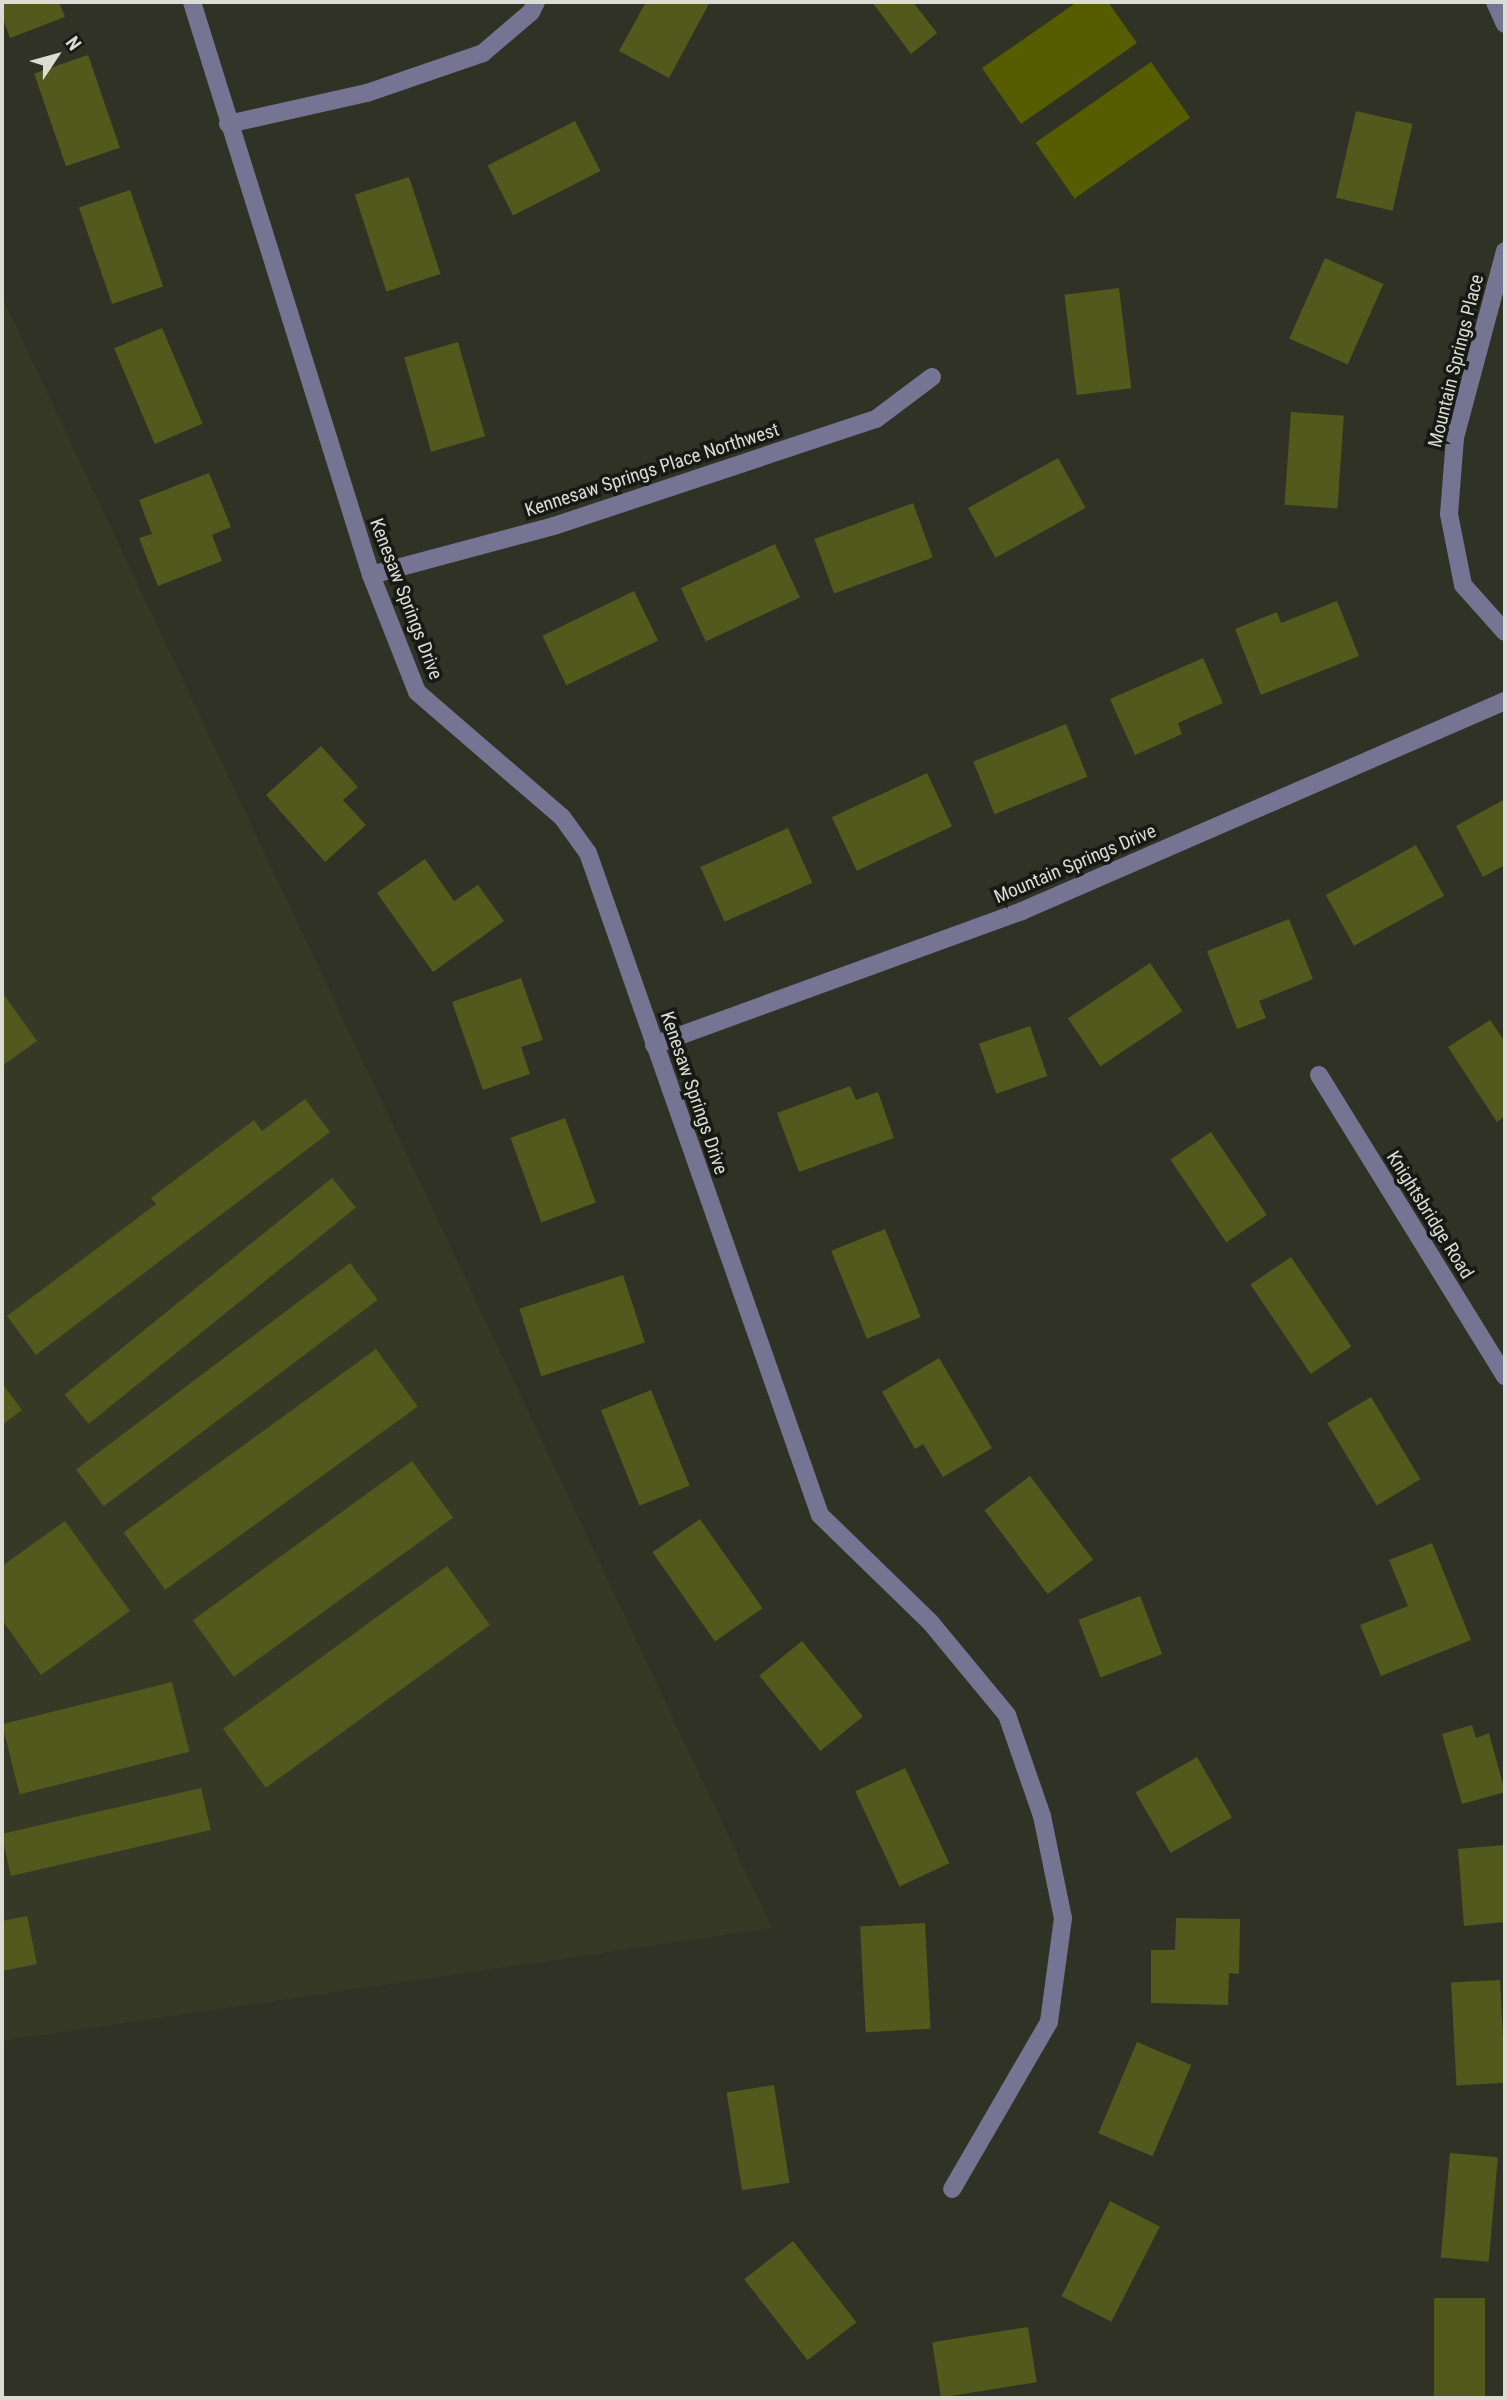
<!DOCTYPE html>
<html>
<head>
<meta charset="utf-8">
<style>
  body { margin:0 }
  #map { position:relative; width:1507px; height:2400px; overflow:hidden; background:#303225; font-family:"Roboto Condensed",sans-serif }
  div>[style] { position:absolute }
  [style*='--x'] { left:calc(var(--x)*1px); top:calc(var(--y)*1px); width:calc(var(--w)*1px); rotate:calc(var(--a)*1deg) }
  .built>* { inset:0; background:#363925 }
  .green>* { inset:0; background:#565d01; transform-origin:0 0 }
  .building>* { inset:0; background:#52591c; transform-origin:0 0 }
  .minor>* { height:18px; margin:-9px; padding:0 9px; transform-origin:9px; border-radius:9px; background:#767493 }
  span { translate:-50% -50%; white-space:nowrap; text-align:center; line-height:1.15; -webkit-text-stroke:7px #181914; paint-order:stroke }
  .street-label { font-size:19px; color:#dbdcd4 }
  .frame { position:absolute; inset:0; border:4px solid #dbdcd4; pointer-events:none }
  .north { position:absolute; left:21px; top:21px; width:70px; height:70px; -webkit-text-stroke:5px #181914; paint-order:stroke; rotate:54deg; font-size:19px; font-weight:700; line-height:28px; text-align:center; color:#dbdcd4 }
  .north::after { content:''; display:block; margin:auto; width:24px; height:32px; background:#dbdcd4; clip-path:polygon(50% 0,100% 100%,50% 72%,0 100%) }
</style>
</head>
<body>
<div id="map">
  <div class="built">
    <div style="clip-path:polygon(2px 297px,772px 1928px,2px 2041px)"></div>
  </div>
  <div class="green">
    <div style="clip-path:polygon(1077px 2px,1108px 2px,1137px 43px,1021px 124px,982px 68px)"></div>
    <div style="left:1151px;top:62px;width:68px;height:141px;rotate:55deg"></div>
  </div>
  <div class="building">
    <div style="clip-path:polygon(2px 2px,59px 2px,65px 17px,10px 38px,2px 16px)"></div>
    <div style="clip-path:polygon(646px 2px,710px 2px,669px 78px,619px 51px)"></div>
    <div style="clip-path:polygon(872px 2px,913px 2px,937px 33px,911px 54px)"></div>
    <div style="left:88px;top:55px;width:98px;height:57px;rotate:71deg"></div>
    <div style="left:1356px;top:111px;width:58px;height:89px;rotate:13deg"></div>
    <div style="left:575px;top:121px;width:56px;height:98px;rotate:63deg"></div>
    <div style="left:409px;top:177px;width:102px;height:57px;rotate:72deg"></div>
    <div style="left:130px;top:190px;width:102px;height:54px;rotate:71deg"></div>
    <div style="left:1325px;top:258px;width:64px;height:88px;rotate:24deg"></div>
    <div style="left:1119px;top:288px;width:101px;height:55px;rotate:83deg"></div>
    <div style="left:162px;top:328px;width:104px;height:52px;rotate:67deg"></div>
    <div style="left:458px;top:342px;width:98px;height:56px;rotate:74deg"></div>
    <div style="left:1291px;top:412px;width:53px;height:93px;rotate:4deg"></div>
    <div style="left:1058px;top:458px;width:57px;height:103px;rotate:61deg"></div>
    <div style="clip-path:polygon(209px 473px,231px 527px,212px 535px,222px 561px,158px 586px,139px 538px,152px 534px,139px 500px)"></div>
    <div style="left:913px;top:503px;width:58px;height:105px;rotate:70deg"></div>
    <div style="left:775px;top:544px;width:59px;height:104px;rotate:65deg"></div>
    <div style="left:634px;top:591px;width:55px;height:102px;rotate:64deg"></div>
    <div style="clip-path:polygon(1337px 601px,1359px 656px,1261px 695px,1235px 629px,1277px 612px,1281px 623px)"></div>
    <div style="clip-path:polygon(1203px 658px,1223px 703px,1178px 723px,1182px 734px,1135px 755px,1110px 699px)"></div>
    <div style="left:1066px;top:724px;width:57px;height:100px;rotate:68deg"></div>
    <div style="clip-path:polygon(321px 746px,358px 787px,343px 800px,366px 825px,325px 862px,266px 795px)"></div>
    <div style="left:927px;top:773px;width:59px;height:105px;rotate:65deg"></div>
    <div style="clip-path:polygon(1505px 799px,1505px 865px,1483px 877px,1456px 826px)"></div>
    <div style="left:788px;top:828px;width:60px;height:96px;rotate:66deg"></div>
    <div style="left:1416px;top:845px;width:58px;height:103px;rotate:61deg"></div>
    <div style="clip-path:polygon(425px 859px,454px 901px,478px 885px,504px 921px,433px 972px,377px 893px)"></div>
    <div style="clip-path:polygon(1289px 919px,1313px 979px,1259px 1001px,1266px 1018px,1237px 1029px,1207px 951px)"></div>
    <div style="left:1150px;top:963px;width:58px;height:99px;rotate:56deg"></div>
    <div style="clip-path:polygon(521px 978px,543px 1040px,521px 1047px,530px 1074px,483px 1090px,452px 1002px)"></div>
    <div style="clip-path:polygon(2px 992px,37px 1041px,2px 1066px)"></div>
    <div style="clip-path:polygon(1490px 1020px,1505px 1042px,1505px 1116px,1497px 1122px,1448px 1047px)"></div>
    <div style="left:1030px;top:1026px;width:53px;height:54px;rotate:71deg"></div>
    <div style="clip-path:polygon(850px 1086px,856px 1100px,878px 1092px,894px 1138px,799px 1172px,777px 1113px)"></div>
    <div style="clip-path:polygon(305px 1099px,330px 1132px,36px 1355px,7px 1316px,156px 1204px,151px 1198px,254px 1120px,262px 1131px)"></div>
    <div style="left:565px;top:1118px;width:90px;height:58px;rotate:70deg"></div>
    <div style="left:1211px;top:1132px;width:100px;height:49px;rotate:56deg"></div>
    <div style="left:332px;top:1178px;width:38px;height:344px;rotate:51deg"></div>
    <div style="left:885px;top:1229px;width:95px;height:58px;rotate:68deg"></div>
    <div style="left:1291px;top:1257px;width:108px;height:49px;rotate:56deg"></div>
    <div style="left:350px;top:1263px;width:46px;height:343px;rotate:53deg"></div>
    <div style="left:623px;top:1275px;width:71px;height:109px;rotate:72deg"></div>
    <div style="left:376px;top:1349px;width:71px;height:312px;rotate:54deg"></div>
    <div style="clip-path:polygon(939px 1358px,992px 1448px,943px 1477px,923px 1444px,915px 1449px,882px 1392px)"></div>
    <div style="clip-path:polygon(2px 1383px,22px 1410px,2px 1425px)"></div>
    <div style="left:651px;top:1390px;width:103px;height:54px;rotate:68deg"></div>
    <div style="left:1371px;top:1397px;width:96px;height:51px;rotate:59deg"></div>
    <div style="left:412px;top:1461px;width:70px;height:271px;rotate:54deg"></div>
    <div style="left:1030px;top:1476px;width:105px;height:57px;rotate:53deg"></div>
    <div style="left:700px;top:1519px;width:109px;height:58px;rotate:55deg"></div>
    <div style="clip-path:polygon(65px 1521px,130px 1611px,41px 1675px,2px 1620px,2px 1566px)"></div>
    <div style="clip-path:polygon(1432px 1543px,1471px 1640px,1381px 1676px,1360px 1625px,1408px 1606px,1389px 1560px)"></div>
    <div style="left:447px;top:1566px;width:73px;height:277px;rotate:54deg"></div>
    <div style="left:1140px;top:1596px;width:62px;height:66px;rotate:69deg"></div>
    <div style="left:802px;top:1641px;width:97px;height:55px;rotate:51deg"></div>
    <div style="left:172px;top:1682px;width:72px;height:175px;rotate:76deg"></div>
    <div style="clip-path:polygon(1472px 1725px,1476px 1738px,1489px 1733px,1505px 1792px,1462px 1804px,1442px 1734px)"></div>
    <div style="left:1197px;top:1757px;width:70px;height:71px;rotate:60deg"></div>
    <div style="left:905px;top:1768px;width:105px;height:55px;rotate:65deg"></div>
    <div style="left:201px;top:1788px;width:43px;height:205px;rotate:77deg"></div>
    <div style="clip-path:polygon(1505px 1845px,1505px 1922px,1464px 1926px,1458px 1849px)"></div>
    <div style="clip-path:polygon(27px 1916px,37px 1964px,2px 1971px,2px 1921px)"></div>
    <div style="clip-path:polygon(1176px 1918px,1240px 1919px,1239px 1974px,1229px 1973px,1228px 2005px,1151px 2003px,1151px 1950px,1175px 1950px)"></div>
    <div style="left:925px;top:1923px;width:106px;height:65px;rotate:87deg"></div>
    <div style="left:1500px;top:1980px;width:103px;height:49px;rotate:87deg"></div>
    <div style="left:1137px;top:2042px;width:59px;height:99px;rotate:23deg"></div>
    <div style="left:774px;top:2085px;width:99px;height:48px;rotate:81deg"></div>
    <div style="left:1450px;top:2153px;width:48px;height:105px;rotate:5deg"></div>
    <div style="left:1110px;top:2201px;width:56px;height:107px;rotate:27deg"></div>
    <div style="left:793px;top:2241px;width:103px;height:62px;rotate:52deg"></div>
    <div style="left:1434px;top:2298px;width:51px;height:100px"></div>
    <div style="left:1028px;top:2327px;width:56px;height:97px;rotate:81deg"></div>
  </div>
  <div class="minor">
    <div style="--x:192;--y:2;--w:600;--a:72.65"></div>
    <div style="--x:371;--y:575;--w:126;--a:68.5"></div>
    <div style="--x:417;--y:692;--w:191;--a:40.8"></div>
    <div style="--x:562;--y:817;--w:44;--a:54.2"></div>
    <div style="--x:588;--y:853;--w:701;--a:70.69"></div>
    <div style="--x:820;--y:1515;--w:155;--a:44.2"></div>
    <div style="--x:931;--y:1623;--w:119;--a:50.4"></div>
    <div style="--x:1007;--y:1715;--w:107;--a:70.9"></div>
    <div style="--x:1042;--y:1816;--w:104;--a:78.4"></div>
    <div style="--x:1063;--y:1918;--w:105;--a:97.7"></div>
    <div style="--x:1049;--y:2022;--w:193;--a:120.1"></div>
    <div style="--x:1495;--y:2;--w:24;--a:66"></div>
    <div style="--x:228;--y:124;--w:142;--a:-12.6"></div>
    <div style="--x:367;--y:93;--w:123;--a:-19"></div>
    <div style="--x:483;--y:53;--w:63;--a:-40.5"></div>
    <div style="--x:531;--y:12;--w:11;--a:-63"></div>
    <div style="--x:1505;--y:251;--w:194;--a:105"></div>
    <div style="--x:1455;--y:438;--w:76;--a:94.5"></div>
    <div style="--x:1449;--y:514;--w:72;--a:78.8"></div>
    <div style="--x:1463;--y:585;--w:63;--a:48.2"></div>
    <div style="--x:371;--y:575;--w:189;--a:-15"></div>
    <div style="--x:554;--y:526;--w:339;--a:-18.4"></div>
    <div style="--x:876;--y:419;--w:70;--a:-36.9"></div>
    <div style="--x:654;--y:1045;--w:392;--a:-20"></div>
    <div style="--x:1022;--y:911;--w:527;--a:-23.5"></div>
    <div style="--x:1319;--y:1075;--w:354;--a:58.3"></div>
  </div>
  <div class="street-label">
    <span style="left:1456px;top:361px;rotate:-76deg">Mountain Springs Place</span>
    <span style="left:652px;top:470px;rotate:-18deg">Kennesaw Springs Place Northwest</span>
    <span style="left:406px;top:599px;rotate:69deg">Kenesaw Springs Drive</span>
    <span style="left:1075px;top:864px;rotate:-23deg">Mountain Springs Drive</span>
    <span style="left:694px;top:1093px;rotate:71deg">Kenesaw Springs Drive</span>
    <span style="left:1430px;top:1215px;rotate:58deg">Knightsbridge Road</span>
  </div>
  <div class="frame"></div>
  <div class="north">N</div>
</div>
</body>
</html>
